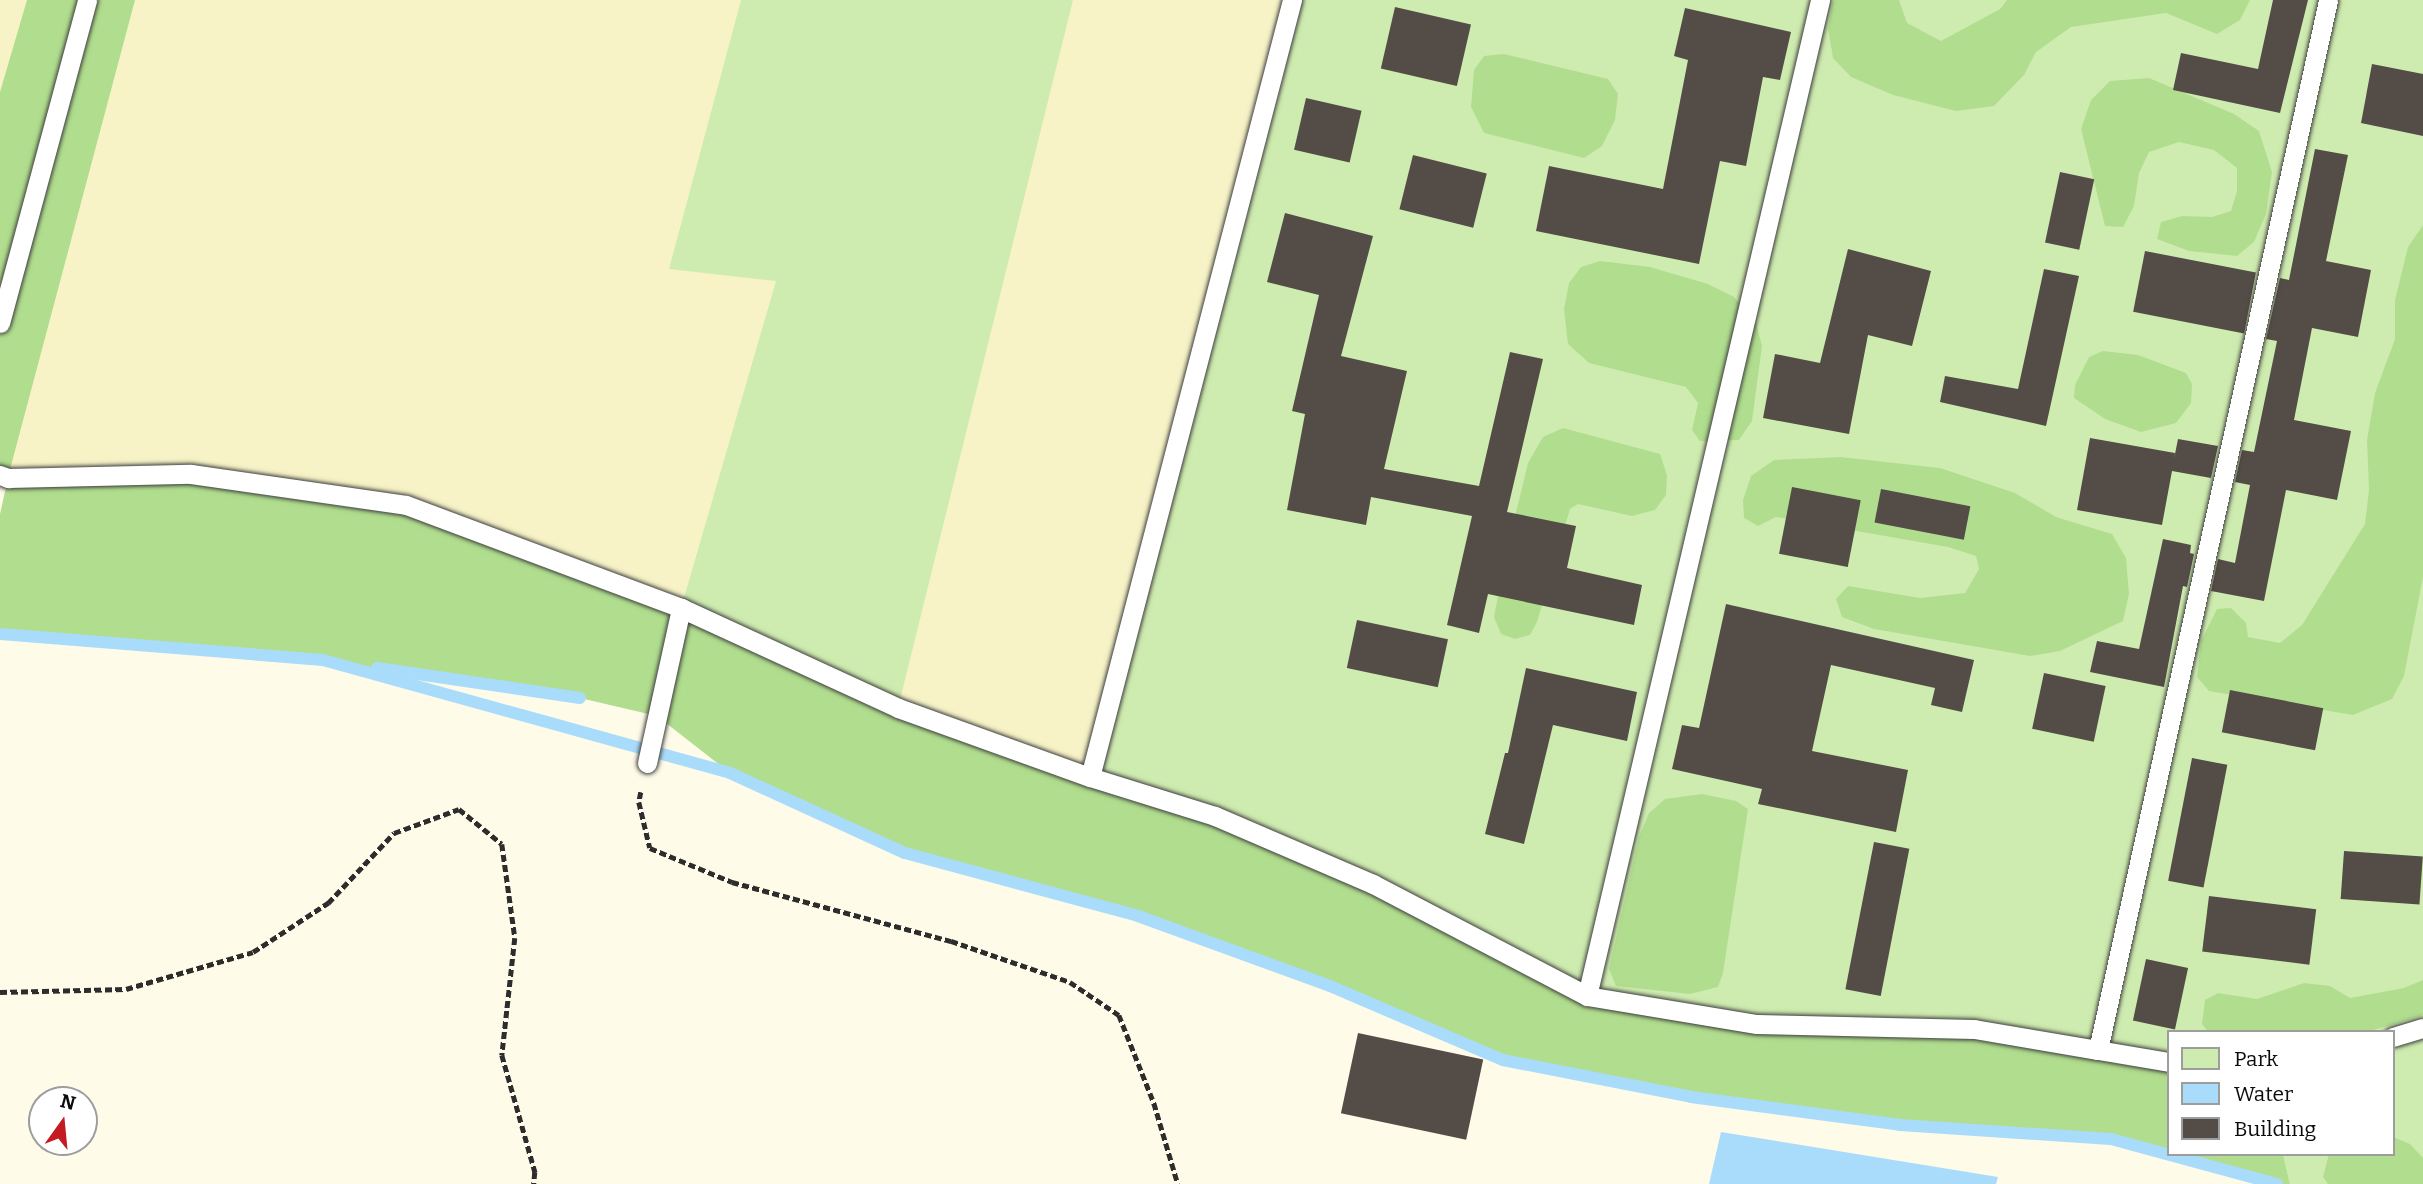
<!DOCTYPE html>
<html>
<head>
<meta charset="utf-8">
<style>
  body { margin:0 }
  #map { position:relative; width:2423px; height:1184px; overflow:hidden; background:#fffbe9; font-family:Bitter,serif }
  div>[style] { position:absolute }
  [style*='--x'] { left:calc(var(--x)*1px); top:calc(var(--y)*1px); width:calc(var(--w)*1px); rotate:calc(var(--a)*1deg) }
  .farmland>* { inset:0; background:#f7f3c7 }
  .green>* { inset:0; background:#cfecb0 }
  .forest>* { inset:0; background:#b1de8e }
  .water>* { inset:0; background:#a9dcfb }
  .stream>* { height:12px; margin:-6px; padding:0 6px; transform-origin:6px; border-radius:6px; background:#a9dcfb }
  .building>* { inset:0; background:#544c47; transform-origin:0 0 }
  .path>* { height:4.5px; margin-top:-2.25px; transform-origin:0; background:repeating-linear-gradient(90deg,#2d2d2d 0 7px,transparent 0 10.5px) }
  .roads { filter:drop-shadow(0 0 2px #3e3e3e) drop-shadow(0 0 2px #3e3e3e) }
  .lane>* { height:19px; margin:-9.5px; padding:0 9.5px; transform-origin:9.5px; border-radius:9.5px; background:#fff }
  span { translate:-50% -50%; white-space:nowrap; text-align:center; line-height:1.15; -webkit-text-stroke:7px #fff; paint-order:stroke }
  .legend { position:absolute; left:2167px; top:1030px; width:228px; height:126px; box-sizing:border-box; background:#fff; border:2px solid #9d9d9d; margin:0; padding:9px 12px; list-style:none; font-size:21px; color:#0b0b0b }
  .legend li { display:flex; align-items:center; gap:14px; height:35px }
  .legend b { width:35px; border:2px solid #9d9d9d }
  .north { position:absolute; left:28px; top:1086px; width:70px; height:70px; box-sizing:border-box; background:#fff; border:2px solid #9d9d9d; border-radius:50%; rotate:15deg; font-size:19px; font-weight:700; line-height:28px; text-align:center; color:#0b0b0b }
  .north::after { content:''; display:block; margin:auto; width:24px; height:32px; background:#c41a21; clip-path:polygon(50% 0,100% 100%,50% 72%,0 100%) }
</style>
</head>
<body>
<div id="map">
  <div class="farmland">
    <div style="clip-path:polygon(0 0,1292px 0,1090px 777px,0 475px)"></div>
  </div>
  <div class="green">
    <div style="clip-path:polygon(741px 0,1073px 0,898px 708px,681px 608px,776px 281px,669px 269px)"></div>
    <div style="clip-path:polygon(1292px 0,2423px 0,2423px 1184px,2290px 1184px,2283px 1154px,2393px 1154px,2393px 1032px,2169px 1032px,2169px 1062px,1757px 1024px,1587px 996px,1090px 777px)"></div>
  </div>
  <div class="forest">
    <div style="clip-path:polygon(27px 0,135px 0,8px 477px,191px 474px,406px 505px,898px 708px,1215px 816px,1587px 996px,1757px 1024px,1974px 1029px,2169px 1062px,2169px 1154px,2283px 1154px,2290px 1184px,2277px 1184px,2111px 1139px,1900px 1125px,1691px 1097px,1503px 1060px,1330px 986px,1138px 916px,905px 853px,730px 773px,657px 716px,580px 698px,323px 660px,0 634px,0 514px,8px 478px,0 475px,0 92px)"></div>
    <div style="clip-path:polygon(1833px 0,1899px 0,1907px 23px,1941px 41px,2000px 9px,2007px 0,2250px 0,2240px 20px,2217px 34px,2166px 13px,2071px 27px,2036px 52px,2024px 75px,1994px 106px,1956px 111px,1893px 95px,1851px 77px,1833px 58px,1828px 29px)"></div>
    <div style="clip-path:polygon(1504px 54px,1608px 79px,1618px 94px,1615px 120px,1602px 146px,1584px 158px,1484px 133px,1471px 107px,1474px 70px,1484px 56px)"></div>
    <div style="clip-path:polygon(2149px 78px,2234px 114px,2259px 131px,2272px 172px,2266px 214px,2254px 242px,2237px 256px,2189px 251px,2157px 239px,2161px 222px,2182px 216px,2212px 217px,2231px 211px,2237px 191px,2237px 168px,2214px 150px,2179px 142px,2149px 152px,2139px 173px,2134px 206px,2123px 227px,2105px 226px,2081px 129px,2091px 100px,2110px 81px)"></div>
    <div style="clip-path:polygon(2423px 225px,2423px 577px,2404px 676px,2392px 699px,2353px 715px,2209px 691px,2197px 677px,2201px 641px,2217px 609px,2231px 608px,2246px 623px,2248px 637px,2280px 643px,2302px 625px,2365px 524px,2369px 490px,2367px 440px,2375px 393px,2395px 339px,2395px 300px,2408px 247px)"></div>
    <div style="clip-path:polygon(1600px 261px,1650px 267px,1708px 284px,1734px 297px,1756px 323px,1762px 346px,1752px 421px,1739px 440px,1700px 441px,1692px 430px,1698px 403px,1686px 387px,1589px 363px,1568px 344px,1564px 309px,1569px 283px,1581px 267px)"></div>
    <div style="clip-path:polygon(2103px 351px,2138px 355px,2186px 373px,2192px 384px,2191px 403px,2176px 423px,2141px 432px,2105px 419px,2074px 398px,2075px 385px,2089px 357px)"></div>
    <div style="clip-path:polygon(1563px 428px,1660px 454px,1667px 475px,1666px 495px,1655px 510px,1632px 516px,1578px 504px,1570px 509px,1537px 622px,1530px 635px,1515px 639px,1501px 634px,1494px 617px,1506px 554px,1528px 463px,1543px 437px)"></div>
    <div style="clip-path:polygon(1840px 457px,1940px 468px,2015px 493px,2056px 517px,2112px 534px,2126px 558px,2129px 594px,2123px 621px,2060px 651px,2030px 656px,1874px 629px,1842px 617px,1836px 599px,1848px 586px,1920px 598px,1965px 593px,1979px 569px,1976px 556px,1948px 547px,1776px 517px,1758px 526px,1744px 518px,1743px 500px,1751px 476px,1774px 460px)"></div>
    <div style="clip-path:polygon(1702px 794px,1736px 801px,1748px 809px,1723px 973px,1718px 987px,1690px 994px,1616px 986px,1609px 969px,1639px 837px,1649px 813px,1665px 799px)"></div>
    <div style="clip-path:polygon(2423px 980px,2423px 1015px,2367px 1032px,2208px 1032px,2202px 1024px,2205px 1000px,2218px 993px,2257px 999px,2304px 983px,2330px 986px,2350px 998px,2404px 988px)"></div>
    <div style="clip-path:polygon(2393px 1137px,2410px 1144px,2423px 1158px,2423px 1184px,2328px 1184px,2323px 1177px,2329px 1154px,2393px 1154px)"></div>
  </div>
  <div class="water">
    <div style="clip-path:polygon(1721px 1132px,1998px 1177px,1996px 1184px,1709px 1184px)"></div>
  </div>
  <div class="stream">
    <div style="--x:0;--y:634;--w:324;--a:4.6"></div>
    <div style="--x:323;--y:660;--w:422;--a:15.5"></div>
    <div style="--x:730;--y:773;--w:192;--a:24.6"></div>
    <div style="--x:905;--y:853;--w:241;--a:15.1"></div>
    <div style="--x:1138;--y:916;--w:204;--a:20"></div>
    <div style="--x:1330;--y:986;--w:188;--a:23.2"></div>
    <div style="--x:1503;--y:1060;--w:192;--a:11.1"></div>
    <div style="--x:1691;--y:1097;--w:211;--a:7.6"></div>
    <div style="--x:1900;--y:1125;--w:211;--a:3.8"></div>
    <div style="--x:2111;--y:1139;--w:172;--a:15.2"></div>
    <div style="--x:377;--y:668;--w:205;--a:8.4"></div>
  </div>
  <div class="building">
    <div style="clip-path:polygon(2273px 0,2308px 0,2280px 113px,2173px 90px,2181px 53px,2258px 69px)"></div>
    <div style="left:1395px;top:7px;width:78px;height:63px;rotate:13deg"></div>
    <div style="clip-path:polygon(1685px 8px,1791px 32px,1780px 80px,1763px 77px,1746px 166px,1720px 161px,1699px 264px,1536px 231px,1549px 166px,1663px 189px,1688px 60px,1674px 56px)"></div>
    <div style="clip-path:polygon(2372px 64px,2423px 74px,2423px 136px,2361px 123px)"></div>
    <div style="left:1306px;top:98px;width:57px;height:53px;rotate:13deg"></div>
    <div style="clip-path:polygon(2315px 149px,2348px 155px,2326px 261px,2371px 270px,2358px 337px,2312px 328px,2294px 420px,2351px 431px,2337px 500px,2286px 490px,2264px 601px,2211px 591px,2218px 559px,2235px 563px,2250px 485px,2235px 482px,2242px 450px,2254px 452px,2277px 341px,2266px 339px,2280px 278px,2289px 280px)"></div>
    <div style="left:1413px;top:155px;width:76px;height:56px;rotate:14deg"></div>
    <div style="left:2060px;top:172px;width:35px;height:72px;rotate:12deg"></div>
    <div style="clip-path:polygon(1285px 213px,1373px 236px,1341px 356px,1407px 371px,1384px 469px,1479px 486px,1510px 352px,1543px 359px,1507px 512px,1576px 526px,1567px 568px,1642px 585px,1634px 625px,1488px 594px,1479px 633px,1447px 625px,1472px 516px,1371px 497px,1366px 525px,1287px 510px,1305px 414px,1292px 411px,1319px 295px,1267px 282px)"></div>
    <div style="clip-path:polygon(1848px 249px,1931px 271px,1912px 346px,1868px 335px,1849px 434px,1763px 418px,1775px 354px,1820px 363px)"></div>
    <div style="left:2145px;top:251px;width:113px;height:62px;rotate:11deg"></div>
    <div style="clip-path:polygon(2044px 269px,2079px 276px,2046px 426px,1940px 402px,1945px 376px,2018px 389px)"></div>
    <div style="clip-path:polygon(2090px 438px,2175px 453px,2174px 459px,2178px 439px,2218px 446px,2211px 478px,2172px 471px,2162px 525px,2077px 510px)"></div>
    <div style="left:1792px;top:487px;width:70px;height:68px;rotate:11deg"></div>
    <div style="left:1881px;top:489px;width:91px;height:34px;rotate:11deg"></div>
    <div style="clip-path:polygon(2163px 539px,2191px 545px,2190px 553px,2194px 554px,2187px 587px,2183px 586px,2164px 687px,2090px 672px,2097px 641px,2139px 649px)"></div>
    <div style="clip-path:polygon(1726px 604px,1974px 660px,1962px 712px,1931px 705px,1935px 688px,1831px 665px,1812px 751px,1908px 770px,1896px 832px,1758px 804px,1762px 789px,1672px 769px,1682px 725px,1699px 728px)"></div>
    <div style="left:1357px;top:620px;width:93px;height:49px;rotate:12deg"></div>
    <div style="clip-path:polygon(1526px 668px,1637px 692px,1627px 741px,1553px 725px,1524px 844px,1485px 834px,1505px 753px,1508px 753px)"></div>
    <div style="left:2044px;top:673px;width:63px;height:57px;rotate:12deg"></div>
    <div style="left:2230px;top:690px;width:95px;height:43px;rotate:11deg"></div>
    <div style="left:2192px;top:758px;width:36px;height:125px;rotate:11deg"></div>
    <div style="left:1874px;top:842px;width:36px;height:150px;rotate:11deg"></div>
    <div style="left:2344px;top:851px;width:79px;height:48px;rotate:4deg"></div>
    <div style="left:2209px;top:896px;width:108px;height:56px;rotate:7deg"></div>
    <div style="left:2146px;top:959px;width:43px;height:63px;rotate:12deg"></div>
    <div style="left:1358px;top:1033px;width:128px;height:82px;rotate:12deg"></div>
  </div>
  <div class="path">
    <div style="--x:641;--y:792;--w:10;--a:101"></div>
    <div style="--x:639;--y:802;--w:47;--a:76.6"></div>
    <div style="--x:650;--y:848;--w:89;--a:22.5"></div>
    <div style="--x:732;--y:882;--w:227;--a:15.1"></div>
    <div style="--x:951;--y:941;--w:126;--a:19"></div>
    <div style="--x:1070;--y:982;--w:59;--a:34"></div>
    <div style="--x:1119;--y:1015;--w:95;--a:68.3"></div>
    <div style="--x:1154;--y:1103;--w:84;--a:73.5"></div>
    <div style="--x:0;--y:992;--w:126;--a:-1.4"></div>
    <div style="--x:126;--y:989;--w:132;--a:-16.2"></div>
    <div style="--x:253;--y:952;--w:90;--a:-33.2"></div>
    <div style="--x:328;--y:903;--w:96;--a:-46.7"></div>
    <div style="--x:394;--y:833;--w:69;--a:-20.3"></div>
    <div style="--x:459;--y:809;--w:55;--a:39.1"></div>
    <div style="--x:502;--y:844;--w:95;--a:82.1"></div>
    <div style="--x:515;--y:938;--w:118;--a:96.3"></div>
    <div style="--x:502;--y:1055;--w:122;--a:74.2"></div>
    <div style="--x:535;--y:1172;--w:12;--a:95"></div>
  </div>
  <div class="roads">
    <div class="lane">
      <div style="--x:0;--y:323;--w:335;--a:-74.9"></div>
      <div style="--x:0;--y:475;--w:9;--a:21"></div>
      <div style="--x:8;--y:478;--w:183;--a:-1.3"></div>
      <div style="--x:191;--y:474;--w:217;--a:8.2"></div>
      <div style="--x:406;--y:505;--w:294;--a:20.5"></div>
      <div style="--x:681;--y:608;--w:239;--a:24.7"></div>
      <div style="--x:898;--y:708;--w:204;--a:19.8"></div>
      <div style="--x:1090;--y:777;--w:131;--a:17.3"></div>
      <div style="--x:1215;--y:816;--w:172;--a:23.3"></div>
      <div style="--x:1373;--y:884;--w:242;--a:27.6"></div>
      <div style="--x:1587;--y:996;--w:1023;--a:-76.83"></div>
      <div style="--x:647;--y:763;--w:159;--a:-77.6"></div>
      <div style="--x:1090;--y:777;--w:803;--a:-75.43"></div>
      <div style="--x:1587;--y:996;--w:172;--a:9.4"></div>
      <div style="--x:1757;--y:1024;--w:217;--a:1.3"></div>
      <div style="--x:1974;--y:1029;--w:126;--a:9.6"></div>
      <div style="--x:2393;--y:1037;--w:31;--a:-17"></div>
      <div style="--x:2169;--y:1062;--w:72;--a:-170.4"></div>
      <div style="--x:2098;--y:1050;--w:1075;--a:-77.64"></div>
    </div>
  </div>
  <ul class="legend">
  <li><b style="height:19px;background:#cfecb0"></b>Park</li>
  <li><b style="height:19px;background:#a9dcfb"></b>Water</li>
  <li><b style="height:19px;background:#544c47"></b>Building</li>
  </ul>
  <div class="north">N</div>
</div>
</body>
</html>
